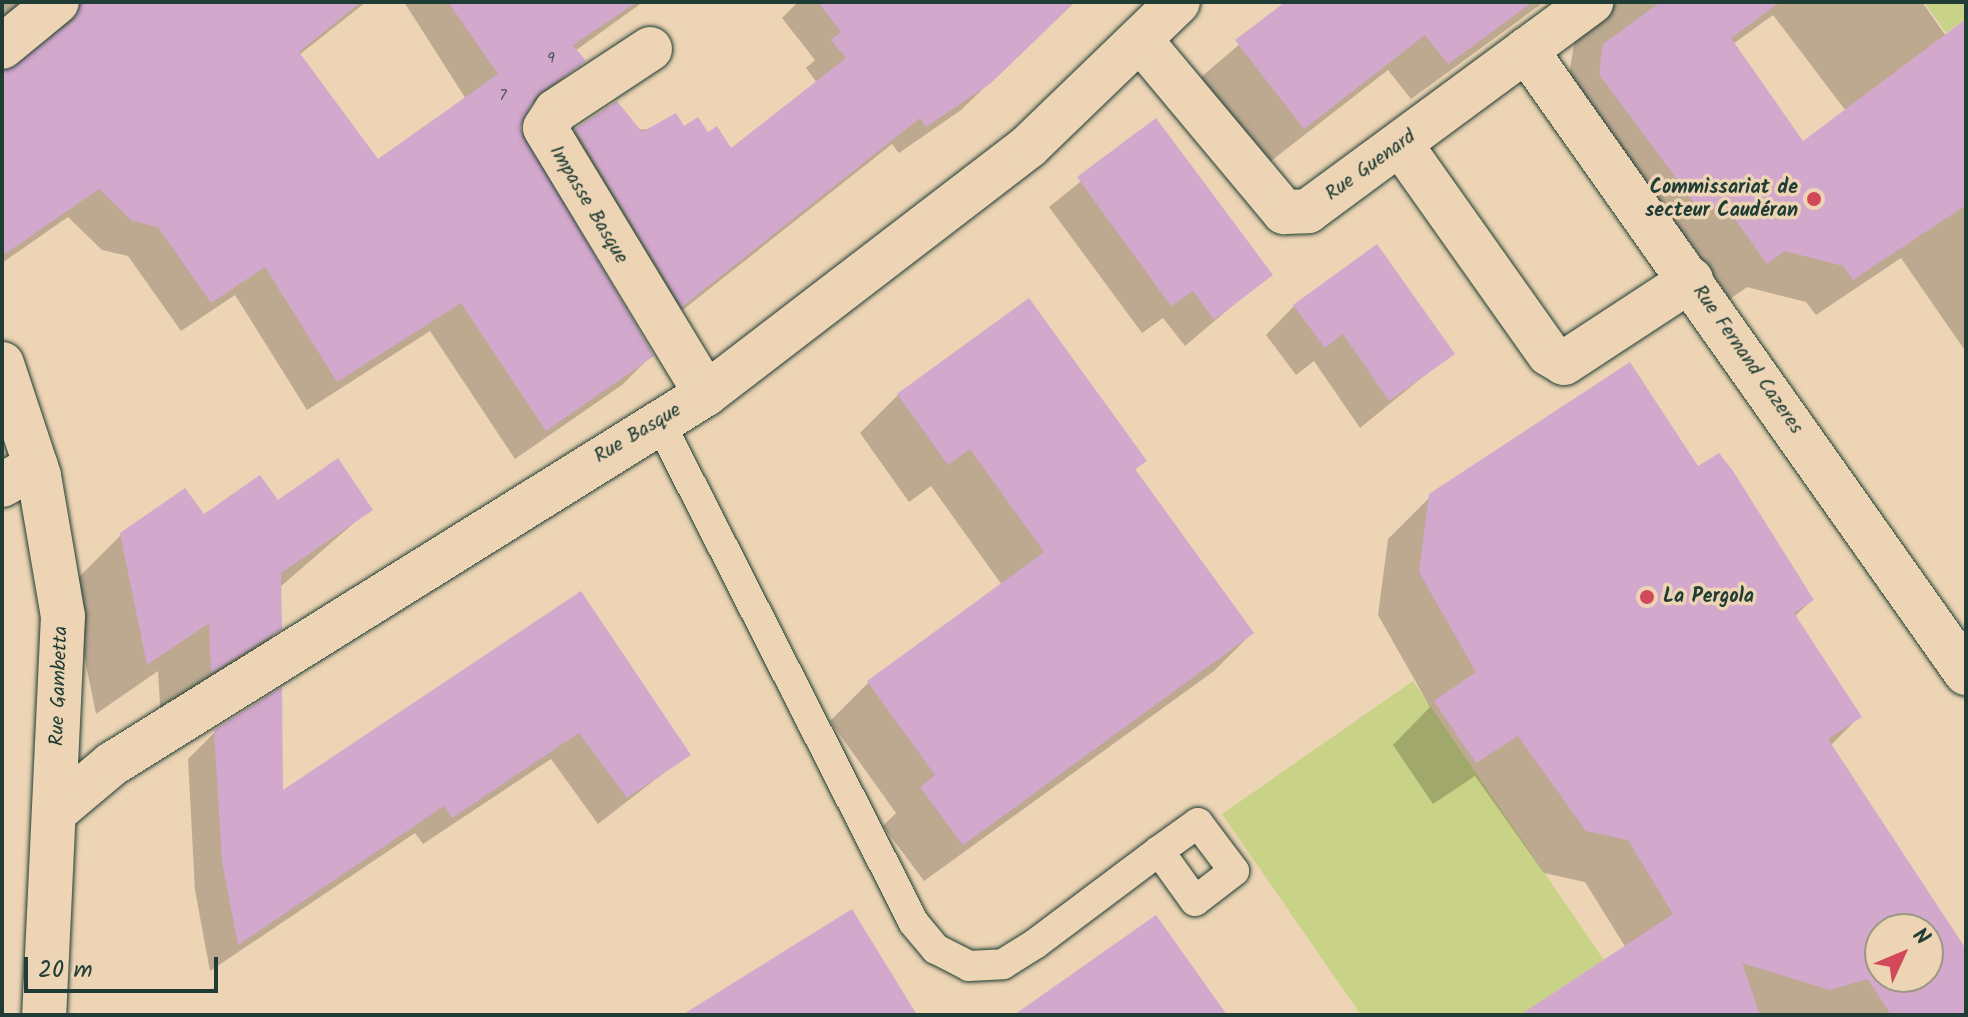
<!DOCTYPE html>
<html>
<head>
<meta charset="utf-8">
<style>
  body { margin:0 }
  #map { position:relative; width:1968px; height:1017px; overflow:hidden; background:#ecd4b4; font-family:Kalam,sans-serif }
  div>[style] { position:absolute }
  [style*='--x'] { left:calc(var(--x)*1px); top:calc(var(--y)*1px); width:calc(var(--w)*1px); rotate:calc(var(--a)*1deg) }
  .green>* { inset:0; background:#c8d387 }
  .shadow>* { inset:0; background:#0003 }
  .building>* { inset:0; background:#d3a8cd }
  .roads { filter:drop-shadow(0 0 2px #1f3d34) drop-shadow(0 0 2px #1f3d34) }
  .lane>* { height:30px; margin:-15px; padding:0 15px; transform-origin:15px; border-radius:15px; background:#ecd4b4 }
  .street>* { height:44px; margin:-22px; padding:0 22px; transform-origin:22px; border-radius:22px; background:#ecd4b4 }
  .secondary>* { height:44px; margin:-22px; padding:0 22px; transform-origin:22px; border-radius:22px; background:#ecd4b4 }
  .dots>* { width:22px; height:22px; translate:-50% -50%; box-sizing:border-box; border:4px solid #ecd4b4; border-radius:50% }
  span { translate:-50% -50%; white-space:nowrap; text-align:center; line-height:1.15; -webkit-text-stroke:7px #ecd4b4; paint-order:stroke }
  .number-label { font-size:16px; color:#4c585a }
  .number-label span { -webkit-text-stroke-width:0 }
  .street-label { font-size:20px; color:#1f3d34 }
  .poi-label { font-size:20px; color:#1f3d34; font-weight:700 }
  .right { translate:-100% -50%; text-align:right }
  .left { translate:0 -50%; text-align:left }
  .frame { position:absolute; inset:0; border:4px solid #1f3d34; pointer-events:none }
  .north { position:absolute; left:1864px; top:913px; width:80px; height:80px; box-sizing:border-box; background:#ecd4b4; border:2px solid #9a9881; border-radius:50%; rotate:46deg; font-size:22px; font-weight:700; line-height:32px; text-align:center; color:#1f3d34 }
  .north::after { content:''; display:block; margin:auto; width:28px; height:36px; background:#d1495b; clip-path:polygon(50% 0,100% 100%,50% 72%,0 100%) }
  .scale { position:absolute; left:24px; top:957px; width:194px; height:36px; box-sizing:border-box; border:4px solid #1f3d34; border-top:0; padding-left:10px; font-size:24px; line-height:28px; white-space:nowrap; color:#1f3d34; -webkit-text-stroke:6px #ecd4b4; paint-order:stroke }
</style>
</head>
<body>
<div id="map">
  <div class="green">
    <div style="clip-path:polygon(1924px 2px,1966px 2px,1966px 19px,1946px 33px)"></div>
    <div style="clip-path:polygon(1413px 681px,1604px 960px,1550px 995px,1564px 1015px,1361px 1015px,1222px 814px)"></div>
  </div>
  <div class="shadow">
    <div style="clip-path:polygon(2px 2px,366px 2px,299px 55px,378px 162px,466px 99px,404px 2px,643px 2px,575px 51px,583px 61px,530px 106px,518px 127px,651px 356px,622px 385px,515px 459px,430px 331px,307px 410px,235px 295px,181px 331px,128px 256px,102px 250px,68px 217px,2px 263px,2px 73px,47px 45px,53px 29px,37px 8px,2px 18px)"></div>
    <div style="clip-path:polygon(798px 2px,1050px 2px,1034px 40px,961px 110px,899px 153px,892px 144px,655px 332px,549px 157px,576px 130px,683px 129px,731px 150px,817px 83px,806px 68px,815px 60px,782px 18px)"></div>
    <div style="clip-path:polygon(1289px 2px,1544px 2px,1411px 99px,1388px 70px,1267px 164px,1200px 78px)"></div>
    <div style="clip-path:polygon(evenodd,1581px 2px,1922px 2px,1946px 36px,1966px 21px,1966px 352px,1901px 258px,1816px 315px,1806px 302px,1747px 287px,1730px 299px,1686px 237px,1667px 251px,1563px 111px,1581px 2px,1773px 15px,1846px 111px,1803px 143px,1733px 44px,1773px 15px)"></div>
    <div style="clip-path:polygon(1156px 121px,1270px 274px,1185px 346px,1163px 318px,1142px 333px,1049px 207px)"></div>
    <div style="clip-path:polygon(1294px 306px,1452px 353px,1360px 428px,1314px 361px,1296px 375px,1266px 335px)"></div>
    <div style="clip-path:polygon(898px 395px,1144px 461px,1134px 471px,1252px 633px,1214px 671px,924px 881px,883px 826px,896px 813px,830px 721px,868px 683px,1002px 585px,931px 486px,909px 502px,860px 433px)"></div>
    <div style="clip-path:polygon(evenodd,1697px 469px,1812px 600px,1794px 617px,1859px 717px,1830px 746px,1966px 952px,1966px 1015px,1528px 1015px,1626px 948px,1585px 882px,1544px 873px,1475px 776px,1433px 804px,1393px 745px,1430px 707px,1378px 615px,1388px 539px,1431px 496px,1697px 469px,1880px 929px,1928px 929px,1928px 977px,1880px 977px,1880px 929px)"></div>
    <div style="clip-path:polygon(277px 503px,370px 509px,279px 588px,280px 628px,229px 679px,161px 721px,158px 671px,96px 714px,70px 586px,121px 535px)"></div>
    <div style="clip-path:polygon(580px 594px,688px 754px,598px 824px,551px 759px,423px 844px,415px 833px,210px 971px,195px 890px,188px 759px,216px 731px,281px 794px)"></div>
  </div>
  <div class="building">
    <div style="clip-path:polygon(81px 2px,361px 2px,299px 52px,378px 159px,498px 74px,448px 2px,637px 2px,573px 45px,586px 61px,535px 97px,520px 128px,654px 356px,546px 431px,461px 303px,337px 382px,265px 267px,211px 303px,158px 227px,132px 221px,99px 189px,2px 256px,2px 71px,73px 21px)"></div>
    <div style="clip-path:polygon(818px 2px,1075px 2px,991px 83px,926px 127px,920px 118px,682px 307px,575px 129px,617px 101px,642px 132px,676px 113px,684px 126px,698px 117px,708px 132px,717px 126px,731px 148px,846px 58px,831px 40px,841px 32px)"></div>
    <div style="clip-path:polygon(1285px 2px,1533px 2px,1448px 64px,1425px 35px,1304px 129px,1235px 40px)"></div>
    <div style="clip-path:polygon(1661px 2px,1780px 2px,1731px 38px,1803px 141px,1966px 19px,1966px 205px,1853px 280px,1843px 266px,1785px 251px,1767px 264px,1723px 202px,1704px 216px,1599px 74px,1603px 44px)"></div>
    <div style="clip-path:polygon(1156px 118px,1273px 275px,1214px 320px,1193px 291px,1171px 306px,1077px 177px)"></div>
    <div style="clip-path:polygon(1377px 244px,1455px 354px,1389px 401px,1343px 334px,1325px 348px,1293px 305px)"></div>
    <div style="clip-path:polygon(1029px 298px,1147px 461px,1135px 469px,1254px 633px,963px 845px,920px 787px,935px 775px,867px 681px,1044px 552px,970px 449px,948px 465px,897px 394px)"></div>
    <div style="clip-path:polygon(evenodd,1630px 362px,1698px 466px,1719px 453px,1733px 471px,1814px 600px,1794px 613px,1862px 717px,1828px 739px,1966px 949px,1966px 1015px,1891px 1015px,1868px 979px,1830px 990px,1742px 963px,1760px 1015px,1520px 1015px,1673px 914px,1628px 840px,1586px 831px,1518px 736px,1476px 763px,1434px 701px,1476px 672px,1419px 572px,1429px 494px,1630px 362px,1880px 929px,1928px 929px,1928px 977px,1880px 977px,1880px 929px)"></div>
    <div style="clip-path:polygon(338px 458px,373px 510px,281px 573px,282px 629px,211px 673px,209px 623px,147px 665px,120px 533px,185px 488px,204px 514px,260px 475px,278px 500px)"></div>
    <div style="clip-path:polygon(581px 591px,691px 755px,627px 798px,579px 733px,452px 818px,444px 806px,238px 945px,222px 861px,214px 730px,282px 687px,283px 790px)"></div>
    <div style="clip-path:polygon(852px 909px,917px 1015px,682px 1015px)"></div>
    <div style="clip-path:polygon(1156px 915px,1227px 1015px,1014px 1015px)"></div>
  </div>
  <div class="roads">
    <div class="lane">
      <div style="--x:659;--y:421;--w:563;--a:63.07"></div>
      <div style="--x:914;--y:923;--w:34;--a:50"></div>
      <div style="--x:936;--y:949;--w:37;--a:27"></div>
      <div style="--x:969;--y:966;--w:34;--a:-3"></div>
      <div style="--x:1003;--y:964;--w:38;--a:-32"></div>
      <div style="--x:1035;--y:944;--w:155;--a:-36.9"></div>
      <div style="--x:1159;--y:851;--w:48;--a:-35.7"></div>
      <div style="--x:1198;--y:823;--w:60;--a:53.1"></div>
      <div style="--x:1234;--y:871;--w:49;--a:142.4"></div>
      <div style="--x:1195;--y:901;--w:62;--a:-125.8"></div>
    </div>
    <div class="street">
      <div style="--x:1142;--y:42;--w:222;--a:50.1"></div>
      <div style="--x:1284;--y:212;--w:24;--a:-2"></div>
      <div style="--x:1308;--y:211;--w:352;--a:-36.4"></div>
      <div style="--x:2;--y:47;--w:71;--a:-39.3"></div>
      <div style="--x:650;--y:49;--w:113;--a:146.6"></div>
      <div style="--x:556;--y:111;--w:20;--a:123"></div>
      <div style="--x:545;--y:128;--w:311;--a:58.8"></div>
      <div style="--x:1526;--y:50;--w:763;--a:54.77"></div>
      <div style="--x:1401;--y:145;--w:256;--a:54.7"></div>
      <div style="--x:1549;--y:354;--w:17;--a:31"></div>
      <div style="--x:1564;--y:363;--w:152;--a:-33.2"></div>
      <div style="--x:2;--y:485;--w:39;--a:-29"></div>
      <div style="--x:56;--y:811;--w:73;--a:-40"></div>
      <div style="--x:112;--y:764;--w:700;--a:-31.92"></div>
      <div style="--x:706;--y:394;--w:407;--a:-37.5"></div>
      <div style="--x:1029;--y:146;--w:207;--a:-44"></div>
    </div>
    <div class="secondary">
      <div style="--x:2;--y:364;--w:118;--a:71.7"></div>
      <div style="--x:39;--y:476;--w:142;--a:80.3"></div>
      <div style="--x:63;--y:616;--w:399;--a:92.7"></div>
    </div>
  </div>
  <div class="dots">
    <div style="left:1814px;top:199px;background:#d1495b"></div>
    <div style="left:1647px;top:597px;background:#d1495b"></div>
  </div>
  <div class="number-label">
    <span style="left:551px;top:59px">9</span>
    <span style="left:503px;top:96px">7</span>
  </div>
  <div class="street-label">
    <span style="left:1371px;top:166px;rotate:-36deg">Rue Guenard</span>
    <span style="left:588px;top:205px;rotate:59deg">Impasse Basque</span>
    <span style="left:1747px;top:360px;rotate:55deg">Rue Fernand Cazeres</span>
    <span style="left:638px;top:434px;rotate:-31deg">Rue Basque</span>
    <span style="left:60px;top:686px;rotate:-88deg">Rue Gambetta</span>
  </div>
  <div class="poi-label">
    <span class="right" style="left:1798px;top:200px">Commissariat de<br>secteur Caudéran</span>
    <span class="left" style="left:1663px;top:597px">La Pergola</span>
  </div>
  <div class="frame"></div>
  <div class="north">N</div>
  <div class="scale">20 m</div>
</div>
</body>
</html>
